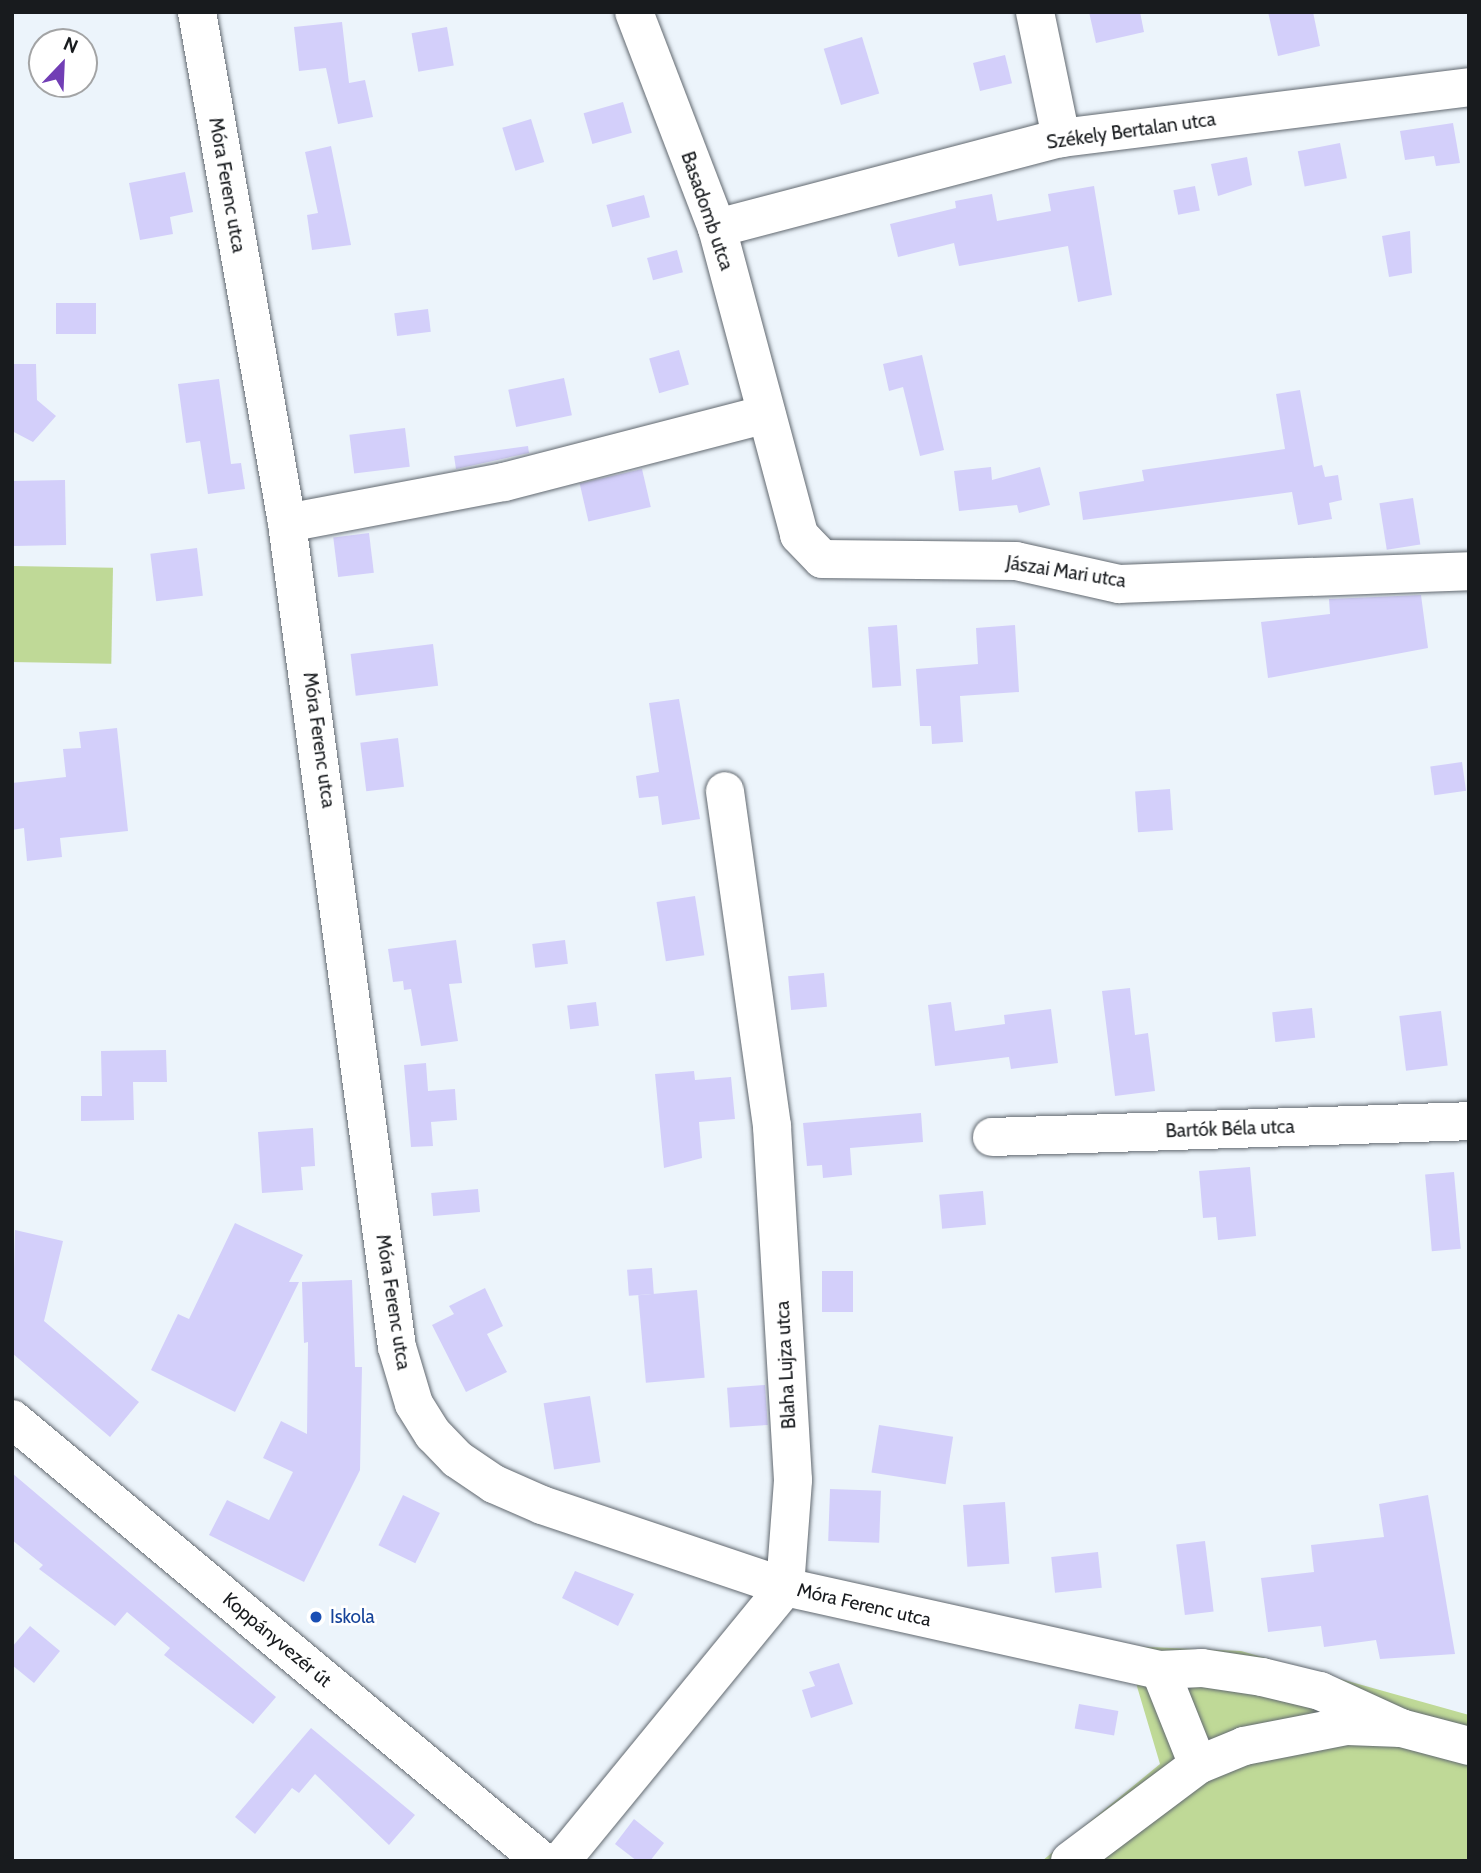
<!DOCTYPE html>
<html>
<head>
<meta charset="utf-8">
<style>
  body { margin:0 }
  #map { position:relative; width:1481px; height:1873px; overflow:hidden; background:#ecf4fb; font-family:Cabin,sans-serif }
  div>[style] { position:absolute }
  [style*='--x'] { left:calc(var(--x)*1px); top:calc(var(--y)*1px); width:calc(var(--w)*1px); rotate:calc(var(--a)*1deg) }
  .green>* { inset:0; background:#bfd997; transform-origin:0 0 }
  .building>* { inset:0; background:#d3cffa; transform-origin:0 0 }
  .roads { filter:drop-shadow(0 0 2px #626970) drop-shadow(0 0 2px #626970) }
  .minor>* { height:38px; margin:-19px; padding:0 19px; transform-origin:19px; border-radius:19px; background:#fff }
  .dots>* { width:19px; height:19px; translate:-50% -50%; box-sizing:border-box; border:4px solid #fff; border-radius:50% }
  span { translate:-50% -50%; white-space:nowrap; text-align:center; line-height:1.15; -webkit-text-stroke:5px #fff; paint-order:stroke }
  .street-label { font-size:19px; color:#181b1e }
  .transit-label { font-size:19px; color:#164399 }
  .left { translate:0 -50%; text-align:left }
  .frame { position:absolute; inset:0; border:14px solid #181b1e; pointer-events:none }
  .north { position:absolute; left:28px; top:28px; width:70px; height:70px; box-sizing:border-box; background:#fff; border:2px solid #a3a4a5; border-radius:50%; rotate:23deg; font-size:19px; font-weight:700; line-height:28px; text-align:center; color:#181b1e }
  .north::after { content:''; display:block; margin:auto; width:24px; height:32px; background:#713eb5; clip-path:polygon(50% 0,100% 100%,50% 72%,0 100%) }
</style>
</head>
<body>
<div id="map">
  <div class="green">
    <div style="left:12px;top:566px;width:101px;height:96px;rotate:1deg"></div>
    <div style="clip-path:polygon(1125px 1646px,1241px 1651px,1469px 1715px,1469px 1861px,1042px 1861px,1160px 1764px)"></div>
  </div>
  <div class="building">
    <div style="clip-path:polygon(1089px 12px,1140px 12px,1144px 32px,1096px 43px)"></div>
    <div style="clip-path:polygon(1268px 12px,1313px 12px,1320px 46px,1278px 56px)"></div>
    <div style="clip-path:polygon(342px 22px,349px 83px,365px 80px,373px 117px,338px 124px,326px 68px,299px 71px,294px 27px)"></div>
    <div style="left:447px;top:27px;width:39px;height:36px;rotate:80deg"></div>
    <div style="left:862px;top:37px;width:59px;height:40px;rotate:73deg"></div>
    <div style="left:1005px;top:55px;width:29px;height:33px;rotate:76deg"></div>
    <div style="left:623px;top:102px;width:32px;height:41px;rotate:74deg"></div>
    <div style="left:531px;top:119px;width:45px;height:30px;rotate:73deg"></div>
    <div style="clip-path:polygon(1453px 123px,1460px 163px,1436px 166px,1434px 156px,1405px 160px,1400px 131px)"></div>
    <div style="left:1340px;top:143px;width:36px;height:43px;rotate:79deg"></div>
    <div style="clip-path:polygon(331px 146px,351px 245px,312px 250px,307px 215px,318px 213px,305px 152px)"></div>
    <div style="clip-path:polygon(1247px 157px,1252px 185px,1218px 196px,1211px 164px)"></div>
    <div style="clip-path:polygon(185px 172px,193px 212px,170px 217px,173px 234px,140px 240px,129px 183px)"></div>
    <div style="clip-path:polygon(1094px 186px,1112px 295px,1078px 302px,1068px 246px,959px 266px,954px 243px,898px 257px,890px 224px,956px 208px,955px 201px,992px 194px,997px 221px,1051px 211px,1048px 194px)"></div>
    <div style="left:1195px;top:186px;width:25px;height:22px;rotate:79deg"></div>
    <div style="left:644px;top:195px;width:23px;height:39px;rotate:75deg"></div>
    <div style="clip-path:polygon(1410px 231px,1412px 273px,1389px 277px,1382px 236px)"></div>
    <div style="left:677px;top:250px;width:23px;height:31px;rotate:75deg"></div>
    <div style="left:56px;top:303px;width:40px;height:31px"></div>
    <div style="left:428px;top:309px;width:23px;height:34px;rotate:83deg"></div>
    <div style="left:679px;top:350px;width:36px;height:31px;rotate:74deg"></div>
    <div style="clip-path:polygon(922px 355px,944px 450px,920px 456px,903px 387px,889px 391px,883px 364px)"></div>
    <div style="clip-path:polygon(12px 364px,36px 364px,37px 400px,56px 416px,33px 442px,12px 431px)"></div>
    <div style="left:564px;top:378px;width:38px;height:57px;rotate:78deg"></div>
    <div style="clip-path:polygon(219px 379px,231px 464px,241px 463px,245px 489px,208px 494px,200px 441px,186px 443px,178px 384px)"></div>
    <div style="clip-path:polygon(1300px 390px,1314px 467px,1322px 465px,1325px 477px,1338px 475px,1342px 500px,1329px 503px,1332px 519px,1298px 525px,1292px 492px,1083px 520px,1079px 492px,1144px 481px,1142px 470px,1285px 449px,1276px 394px)"></div>
    <div style="left:405px;top:428px;width:39px;height:56px;rotate:83deg"></div>
    <div style="clip-path:polygon(528px 446px,529px 453px,456px 469px,454px 456px)"></div>
    <div style="clip-path:polygon(991px 467px,992px 480px,1040px 467px,1050px 505px,1019px 513px,1017px 505px,959px 511px,954px 471px)"></div>
    <div style="left:642px;top:469px;width:39px;height:64px;rotate:77deg"></div>
    <div style="left:65px;top:480px;width:65px;height:53px;rotate:89deg"></div>
    <div style="left:1413px;top:498px;width:47px;height:34px;rotate:81deg"></div>
    <div style="left:369px;top:533px;width:40px;height:36px;rotate:83deg"></div>
    <div style="left:197px;top:548px;width:48px;height:47px;rotate:83deg"></div>
    <div style="clip-path:polygon(1421px 595px,1428px 648px,1268px 678px,1261px 622px,1330px 614px,1329px 599px)"></div>
    <div style="left:897px;top:625px;width:61px;height:29px;rotate:86deg"></div>
    <div style="clip-path:polygon(1015px 625px,1019px 692px,960px 696px,963px 742px,932px 744px,931px 726px,920px 726px,916px 669px,978px 664px,976px 628px)"></div>
    <div style="left:433px;top:644px;width:42px;height:83px;rotate:83deg"></div>
    <div style="clip-path:polygon(679px 699px,700px 819px,662px 825px,658px 796px,639px 798px,636px 776px,659px 772px,649px 703px)"></div>
    <div style="clip-path:polygon(117px 728px,128px 831px,60px 838px,62px 857px,27px 861px,24px 828px,12px 830px,12px 783px,66px 777px,63px 749px,81px 748px,79px 732px)"></div>
    <div style="left:398px;top:738px;width:49px;height:38px;rotate:83deg"></div>
    <div style="left:1462px;top:762px;width:29px;height:32px;rotate:82deg"></div>
    <div style="left:1170px;top:789px;width:41px;height:35px;rotate:86deg"></div>
    <div style="left:695px;top:896px;width:60px;height:39px;rotate:81deg"></div>
    <div style="clip-path:polygon(456px 940px,462px 983px,449px 984px,458px 1041px,421px 1046px,411px 989px,404px 990px,403px 981px,393px 982px,388px 949px)"></div>
    <div style="left:565px;top:940px;width:24px;height:33px;rotate:83deg"></div>
    <div style="left:824px;top:973px;width:34px;height:36px;rotate:85deg"></div>
    <div style="clip-path:polygon(1130px 988px,1135px 1035px,1148px 1033px,1155px 1091px,1115px 1096px,1102px 991px)"></div>
    <div style="left:596px;top:1002px;width:24px;height:29px;rotate:83deg"></div>
    <div style="clip-path:polygon(951px 1002px,955px 1031px,1005px 1024px,1004px 1015px,1051px 1009px,1058px 1063px,1011px 1069px,1009px 1057px,935px 1066px,928px 1005px)"></div>
    <div style="left:1312px;top:1008px;width:30px;height:40px;rotate:84deg"></div>
    <div style="left:1441px;top:1011px;width:55px;height:42px;rotate:83deg"></div>
    <div style="clip-path:polygon(166px 1050px,167px 1082px,133px 1082px,134px 1120px,81px 1121px,81px 1096px,102px 1096px,101px 1051px)"></div>
    <div style="clip-path:polygon(426px 1063px,428px 1091px,455px 1089px,457px 1120px,431px 1122px,433px 1146px,411px 1147px,404px 1065px)"></div>
    <div style="clip-path:polygon(694px 1071px,695px 1080px,731px 1077px,735px 1119px,699px 1122px,702px 1158px,664px 1168px,655px 1074px)"></div>
    <div style="clip-path:polygon(921px 1113px,923px 1142px,850px 1148px,852px 1175px,823px 1178px,822px 1165px,807px 1166px,803px 1123px)"></div>
    <div style="clip-path:polygon(313px 1128px,315px 1166px,301px 1167px,303px 1190px,262px 1193px,258px 1132px)"></div>
    <div style="clip-path:polygon(1250px 1167px,1256px 1236px,1218px 1240px,1216px 1217px,1203px 1218px,1199px 1171px)"></div>
    <div style="left:1454px;top:1172px;width:77px;height:29px;rotate:85deg"></div>
    <div style="left:478px;top:1189px;width:23px;height:47px;rotate:85deg"></div>
    <div style="left:983px;top:1191px;width:34px;height:44px;rotate:85deg"></div>
    <div style="clip-path:polygon(235px 1223px,303px 1255px,289px 1282px,299px 1282px,235px 1412px,151px 1370px,178px 1314px,189px 1319px)"></div>
    <div style="clip-path:polygon(15px 1230px,63px 1241px,44px 1321px,139px 1402px,110px 1437px,12px 1353px)"></div>
    <div style="left:652px;top:1268px;width:26px;height:25px;rotate:86deg"></div>
    <div style="left:822px;top:1271px;width:31px;height:41px"></div>
    <div style="clip-path:polygon(352px 1280px,355px 1367px,362px 1367px,360px 1470px,304px 1582px,209px 1535px,227px 1500px,269px 1520px,293px 1472px,263px 1458px,281px 1421px,307px 1434px,308px 1342px,304px 1343px,302px 1282px)"></div>
    <div style="clip-path:polygon(485px 1288px,503px 1326px,487px 1334px,507px 1372px,466px 1392px,432px 1325px,454px 1314px,449px 1306px)"></div>
    <div style="left:697px;top:1290px;width:88px;height:59px;rotate:85deg"></div>
    <div style="left:765px;top:1385px;width:40px;height:38px;rotate:86deg"></div>
    <div style="left:590px;top:1396px;width:67px;height:47px;rotate:81deg"></div>
    <div style="left:879px;top:1425px;width:75px;height:48px;rotate:9deg"></div>
    <div style="clip-path:polygon(12px 1473px,276px 1697px,253px 1724px,164px 1655px,170px 1648px,127px 1612px,115px 1626px,39px 1569px,43px 1565px,12px 1540px)"></div>
    <div style="left:830px;top:1489px;width:51px;height:52px;rotate:2deg"></div>
    <div style="left:403px;top:1495px;width:41px;height:56px;rotate:26deg"></div>
    <div style="clip-path:polygon(1428px 1495px,1455px 1654px,1380px 1659px,1376px 1640px,1324px 1647px,1321px 1626px,1268px 1632px,1261px 1578px,1314px 1572px,1311px 1545px,1384px 1537px,1379px 1504px)"></div>
    <div style="left:1005px;top:1502px;width:62px;height:42px;rotate:86deg"></div>
    <div style="left:1205px;top:1541px;width:71px;height:29px;rotate:83deg"></div>
    <div style="left:1098px;top:1552px;width:36px;height:47px;rotate:84deg"></div>
    <div style="clip-path:polygon(575px 1571px,634px 1594px,618px 1626px,562px 1598px)"></div>
    <div style="clip-path:polygon(30px 1626px,60px 1651px,34px 1683px,12px 1665px,12px 1647px)"></div>
    <div style="clip-path:polygon(839px 1663px,853px 1704px,811px 1718px,802px 1690px,815px 1686px,809px 1672px)"></div>
    <div style="left:1079px;top:1704px;width:40px;height:25px;rotate:10deg"></div>
    <div style="clip-path:polygon(311px 1728px,415px 1815px,389px 1845px,315px 1774px,299px 1793px,292px 1788px,255px 1834px,235px 1817px)"></div>
    <div style="clip-path:polygon(634px 1819px,664px 1843px,650px 1861px,637px 1861px,615px 1844px)"></div>
  </div>
  <div class="roads">
    <div class="minor">
      <div style="--x:197;--y:12;--w:519;--a:80.01"></div>
      <div style="--x:287;--y:523;--w:831;--a:82.4"></div>
      <div style="--x:397;--y:1347;--w:59;--a:73.4"></div>
      <div style="--x:414;--y:1404;--w:36;--a:58"></div>
      <div style="--x:433;--y:1434;--w:35;--a:46"></div>
      <div style="--x:457;--y:1459;--w:45;--a:34"></div>
      <div style="--x:494;--y:1484;--w:52;--a:23.6"></div>
      <div style="--x:542;--y:1505;--w:256;--a:18.6"></div>
      <div style="--x:785;--y:1587;--w:384;--a:12.5"></div>
      <div style="--x:1160;--y:1670;--w:42;--a:-2.7"></div>
      <div style="--x:1202;--y:1668;--w:61;--a:8.5"></div>
      <div style="--x:1262;--y:1677;--w:60;--a:13.6"></div>
      <div style="--x:1320;--y:1691;--w:89;--a:24.6"></div>
      <div style="--x:634;--y:12;--w:231;--a:69"></div>
      <div style="--x:717;--y:228;--w:318;--a:75"></div>
      <div style="--x:799;--y:535;--w:33;--a:46"></div>
      <div style="--x:822;--y:559;--w:194;--a:0.6"></div>
      <div style="--x:1016;--y:561;--w:106;--a:12.6"></div>
      <div style="--x:1119;--y:584;--w:350;--a:-2.1"></div>
      <div style="--x:1035;--y:12;--w:129;--a:78.3"></div>
      <div style="--x:717;--y:228;--w:356;--a:-14.7"></div>
      <div style="--x:1061;--y:138;--w:411;--a:-7.1"></div>
      <div style="--x:287;--y:523;--w:221;--a:-10.7"></div>
      <div style="--x:504;--y:482;--w:271;--a:-14.5"></div>
      <div style="--x:992;--y:1137;--w:477;--a:-1.9"></div>
      <div style="--x:12;--y:1419;--w:690;--a:39.83"></div>
      <div style="--x:1160;--y:1670;--w:102;--a:68.2"></div>
      <div style="--x:561;--y:1861;--w:354;--a:-50.7"></div>
      <div style="--x:785;--y:1587;--w:107;--a:-85.7"></div>
      <div style="--x:793;--y:1480;--w:355;--a:-93.4"></div>
      <div style="--x:772;--y:1126;--w:338;--a:-98"></div>
      <div style="--x:1070;--y:1861;--w:160;--a:-36.9"></div>
      <div style="--x:1198;--y:1765;--w:50;--a:-22.4"></div>
      <div style="--x:1244;--y:1746;--w:105;--a:-11"></div>
      <div style="--x:1347;--y:1726;--w:54;--a:2.1"></div>
      <div style="--x:1401;--y:1728;--w:70;--a:14.8"></div>
    </div>
  </div>
  <div class="dots">
    <div style="left:316px;top:1617px;background:#1a4fb4"></div>
  </div>
  <div class="street-label">
    <span style="left:1131px;top:131px;rotate:-8deg">Székely Bertalan utca</span>
    <span style="left:227px;top:185px;rotate:80deg">Móra Ferenc utca</span>
    <span style="left:707px;top:211px;rotate:71deg">Basadomb utca</span>
    <span style="left:1066px;top:572px;rotate:9deg">Jászai Mari utca</span>
    <span style="left:319px;top:740px;rotate:82deg">Móra Ferenc utca</span>
    <span style="left:1230px;top:1129px;rotate:-2deg">Bartók Béla utca</span>
    <span style="left:393px;top:1302px;rotate:81deg">Móra Ferenc utca</span>
    <span style="left:786px;top:1365px;rotate:-93deg">Blaha Lujza utca</span>
    <span style="left:864px;top:1605px;rotate:13deg">Móra Ferenc utca</span>
    <span style="left:277px;top:1640px;rotate:40deg">Koppányvezér út</span>
  </div>
  <div class="transit-label">
    <span class="left" style="left:330px;top:1617px">Iskola</span>
  </div>
  <div class="frame"></div>
  <div class="north">N</div>
</div>
</body>
</html>
